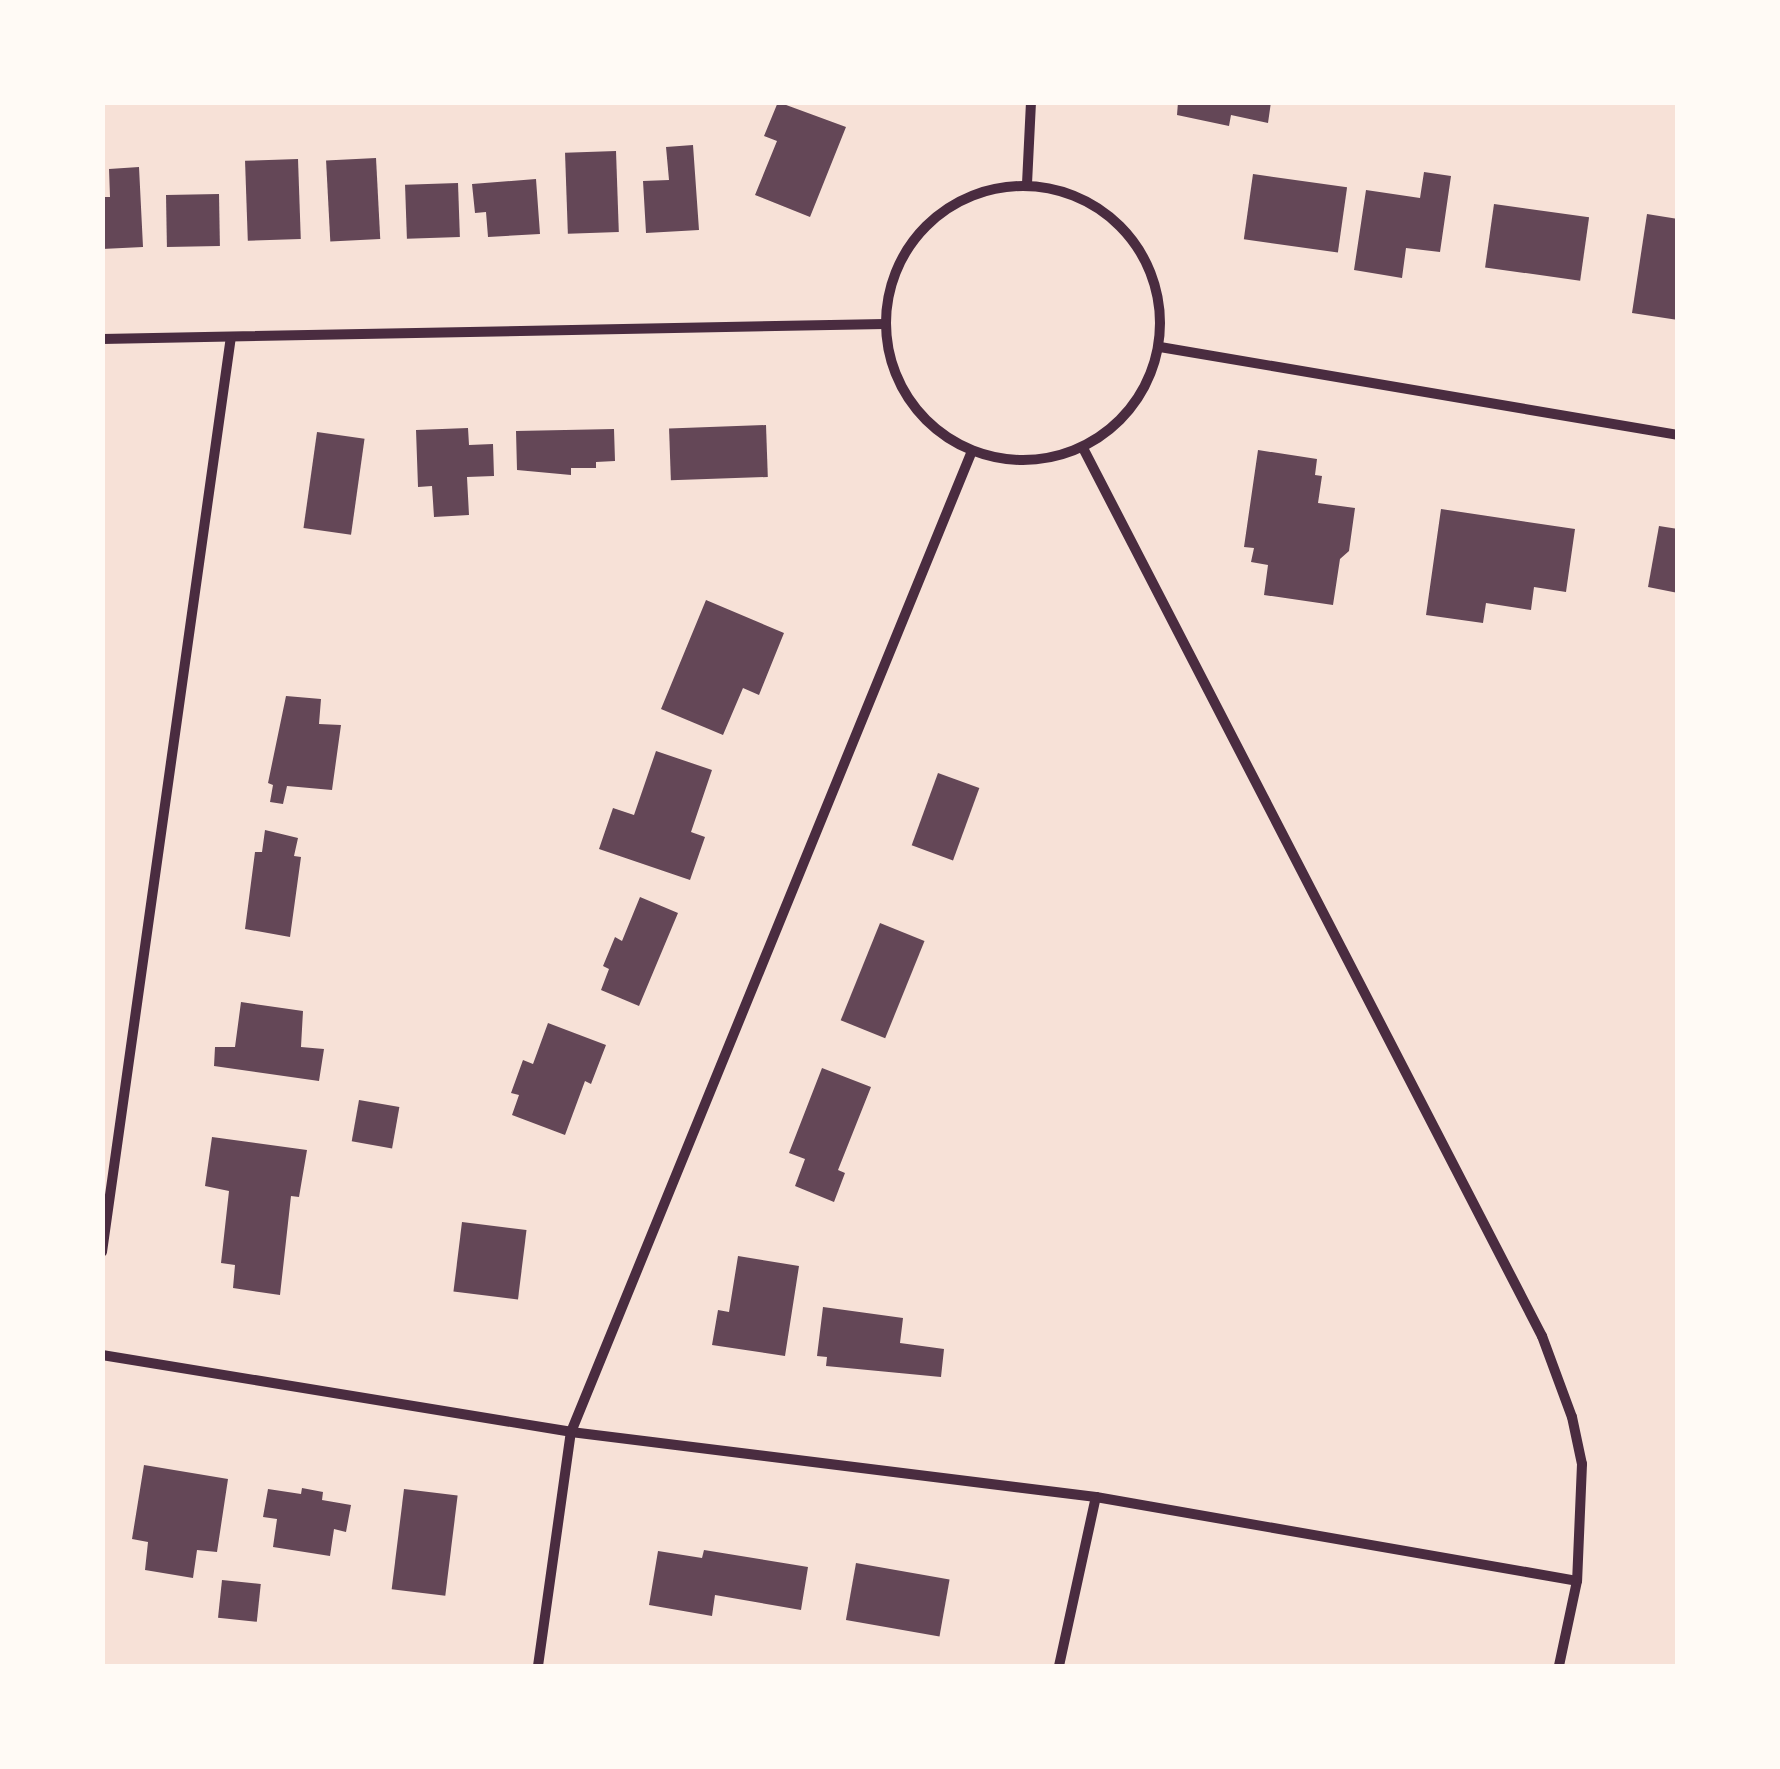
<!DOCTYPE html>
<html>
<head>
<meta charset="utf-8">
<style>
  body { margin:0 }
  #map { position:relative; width:1780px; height:1769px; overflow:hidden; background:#f7e1d7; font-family:"Fira Sans Condensed",sans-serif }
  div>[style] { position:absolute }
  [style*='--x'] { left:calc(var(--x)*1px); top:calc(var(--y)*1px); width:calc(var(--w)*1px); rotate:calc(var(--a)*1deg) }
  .building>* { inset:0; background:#644757; transform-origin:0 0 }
  .minor>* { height:10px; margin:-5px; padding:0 5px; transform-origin:5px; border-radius:5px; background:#4a2c40 }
  .minor>.ring { margin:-5px; padding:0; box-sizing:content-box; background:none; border:10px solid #4a2c40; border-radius:50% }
  span { translate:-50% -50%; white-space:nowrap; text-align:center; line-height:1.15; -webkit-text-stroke:10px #fffaf5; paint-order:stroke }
  .frame { position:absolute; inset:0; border:105px solid #fffaf5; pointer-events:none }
</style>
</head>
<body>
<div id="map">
  <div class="building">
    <div style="clip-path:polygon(778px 102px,846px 127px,810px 217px,755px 195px,777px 141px,764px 136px)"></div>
    <div style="clip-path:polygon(1178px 102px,1271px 102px,1268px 123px,1231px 115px,1229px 126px,1177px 115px)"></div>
    <div style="clip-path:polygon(693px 145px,699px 230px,646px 233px,643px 181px,669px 180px,666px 147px)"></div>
    <div style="left:616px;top:151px;width:81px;height:51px;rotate:88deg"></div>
    <div style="left:376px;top:158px;width:81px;height:50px;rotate:87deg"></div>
    <div style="left:298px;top:159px;width:80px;height:53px;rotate:88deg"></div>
    <div style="clip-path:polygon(139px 167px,143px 247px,102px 249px,102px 197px,110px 197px,109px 169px)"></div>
    <div style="clip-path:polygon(1424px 172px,1451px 176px,1440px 252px,1406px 248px,1402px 278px,1354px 270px,1366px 190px,1420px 198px)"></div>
    <div style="left:1253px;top:174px;width:95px;height:66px;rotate:8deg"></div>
    <div style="clip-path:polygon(536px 179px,540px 234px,488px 237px,486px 212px,475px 213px,472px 184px)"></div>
    <div style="left:458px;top:183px;width:54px;height:53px;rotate:88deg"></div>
    <div style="left:219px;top:194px;width:52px;height:53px;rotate:89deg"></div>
    <div style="left:1494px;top:204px;width:96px;height:64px;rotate:8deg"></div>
    <div style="clip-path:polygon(1647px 214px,1678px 219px,1678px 320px,1632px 313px)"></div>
    <div style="left:766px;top:425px;width:52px;height:97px;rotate:88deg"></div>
    <div style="clip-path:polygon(468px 428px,469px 445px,493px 444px,494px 476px,467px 477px,469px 515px,434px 517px,432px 486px,418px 487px,416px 430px)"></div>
    <div style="clip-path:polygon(614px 429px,615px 461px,596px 462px,596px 468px,571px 468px,571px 475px,517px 470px,516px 431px)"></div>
    <div style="left:317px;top:432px;width:48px;height:97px;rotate:8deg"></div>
    <div style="clip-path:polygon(1258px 450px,1317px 459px,1315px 475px,1322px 476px,1318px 503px,1355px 508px,1349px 551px,1340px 559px,1333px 605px,1264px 595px,1268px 565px,1251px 562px,1254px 548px,1244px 547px)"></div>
    <div style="clip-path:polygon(1441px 509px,1575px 529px,1566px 592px,1534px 587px,1531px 610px,1486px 603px,1483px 623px,1426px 615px)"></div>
    <div style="clip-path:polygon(1659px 526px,1678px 529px,1678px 593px,1648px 587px)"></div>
    <div style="clip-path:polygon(706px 600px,784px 633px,759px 695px,743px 688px,723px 735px,661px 709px)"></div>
    <div style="clip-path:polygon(286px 696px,321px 699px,319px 724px,341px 725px,332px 790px,287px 786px,283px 804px,270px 802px,273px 785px,268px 783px)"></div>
    <div style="clip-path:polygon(656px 751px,712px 770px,691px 832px,705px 837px,690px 880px,599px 849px,613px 808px,634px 815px)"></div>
    <div style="left:938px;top:773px;width:44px;height:77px;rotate:20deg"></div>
    <div style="clip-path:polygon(265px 830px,298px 838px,294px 856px,301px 857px,290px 937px,245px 929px,255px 852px,262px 852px)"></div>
    <div style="clip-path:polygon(640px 897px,678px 913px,639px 1006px,601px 990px,609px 969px,603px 966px,615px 937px,622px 941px)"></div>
    <div style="left:880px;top:923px;width:48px;height:105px;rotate:22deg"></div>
    <div style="clip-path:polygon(241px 1002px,303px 1011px,301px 1047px,324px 1049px,319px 1081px,214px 1066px,215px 1047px,235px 1047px)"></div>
    <div style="clip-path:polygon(548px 1023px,606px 1045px,591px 1084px,585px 1081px,565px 1135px,512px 1115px,519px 1095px,511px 1093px,523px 1060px,533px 1064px)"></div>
    <div style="clip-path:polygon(822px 1068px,871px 1087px,838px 1170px,845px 1173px,834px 1202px,795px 1186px,805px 1159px,789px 1153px)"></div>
    <div style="left:359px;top:1100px;width:41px;height:42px;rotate:10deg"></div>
    <div style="clip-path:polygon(212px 1137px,307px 1150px,299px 1197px,291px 1196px,280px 1295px,233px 1288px,235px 1265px,221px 1263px,229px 1191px,205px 1186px)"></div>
    <div style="left:462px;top:1222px;width:65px;height:70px;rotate:7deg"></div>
    <div style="clip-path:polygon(738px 1256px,799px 1266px,785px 1356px,712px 1345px,718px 1310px,729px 1312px)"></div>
    <div style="clip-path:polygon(823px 1307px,903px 1318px,900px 1343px,944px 1349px,941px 1377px,826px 1366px,827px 1357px,817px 1356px)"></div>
    <div style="clip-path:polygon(144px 1465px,228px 1479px,217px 1552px,197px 1550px,193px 1578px,145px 1570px,148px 1542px,132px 1539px)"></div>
    <div style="clip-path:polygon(302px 1488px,323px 1492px,322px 1500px,351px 1505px,346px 1532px,334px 1529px,330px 1556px,273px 1547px,277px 1519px,263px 1517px,268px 1489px,301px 1494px)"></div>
    <div style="left:404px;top:1489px;width:54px;height:101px;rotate:7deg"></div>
    <div style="clip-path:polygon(704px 1550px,808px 1567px,801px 1610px,715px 1595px,712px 1616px,649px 1605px,658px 1551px,702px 1558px)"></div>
    <div style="left:856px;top:1563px;width:95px;height:58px;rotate:10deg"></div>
    <div style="left:222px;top:1580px;width:39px;height:38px;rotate:6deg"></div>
  </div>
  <div class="minor">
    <div style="--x:1027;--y:184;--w:82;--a:-87.2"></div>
    <div class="ring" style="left:886px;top:186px;width:264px;height:264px"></div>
    <div style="--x:102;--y:339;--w:783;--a:-1.1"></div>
    <div style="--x:1160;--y:347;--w:525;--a:9.64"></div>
    <div style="--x:1083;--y:448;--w:1000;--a:62.67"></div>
    <div style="--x:1542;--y:1336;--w:86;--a:69.7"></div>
    <div style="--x:1572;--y:1417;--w:48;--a:78"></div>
    <div style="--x:1582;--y:1464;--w:117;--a:92.4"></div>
    <div style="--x:1577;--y:1581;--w:87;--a:102"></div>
    <div style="--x:102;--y:1252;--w:924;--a:-81.98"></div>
    <div style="--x:102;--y:1355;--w:475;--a:9.3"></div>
    <div style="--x:571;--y:1432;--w:529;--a:7.06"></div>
    <div style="--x:1096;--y:1497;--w:488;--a:9.9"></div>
    <div style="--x:538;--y:1666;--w:236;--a:-82"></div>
    <div style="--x:571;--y:1432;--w:1060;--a:-67.77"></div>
    <div style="--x:1059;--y:1666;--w:173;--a:-77.7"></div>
  </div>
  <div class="frame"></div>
</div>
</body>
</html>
